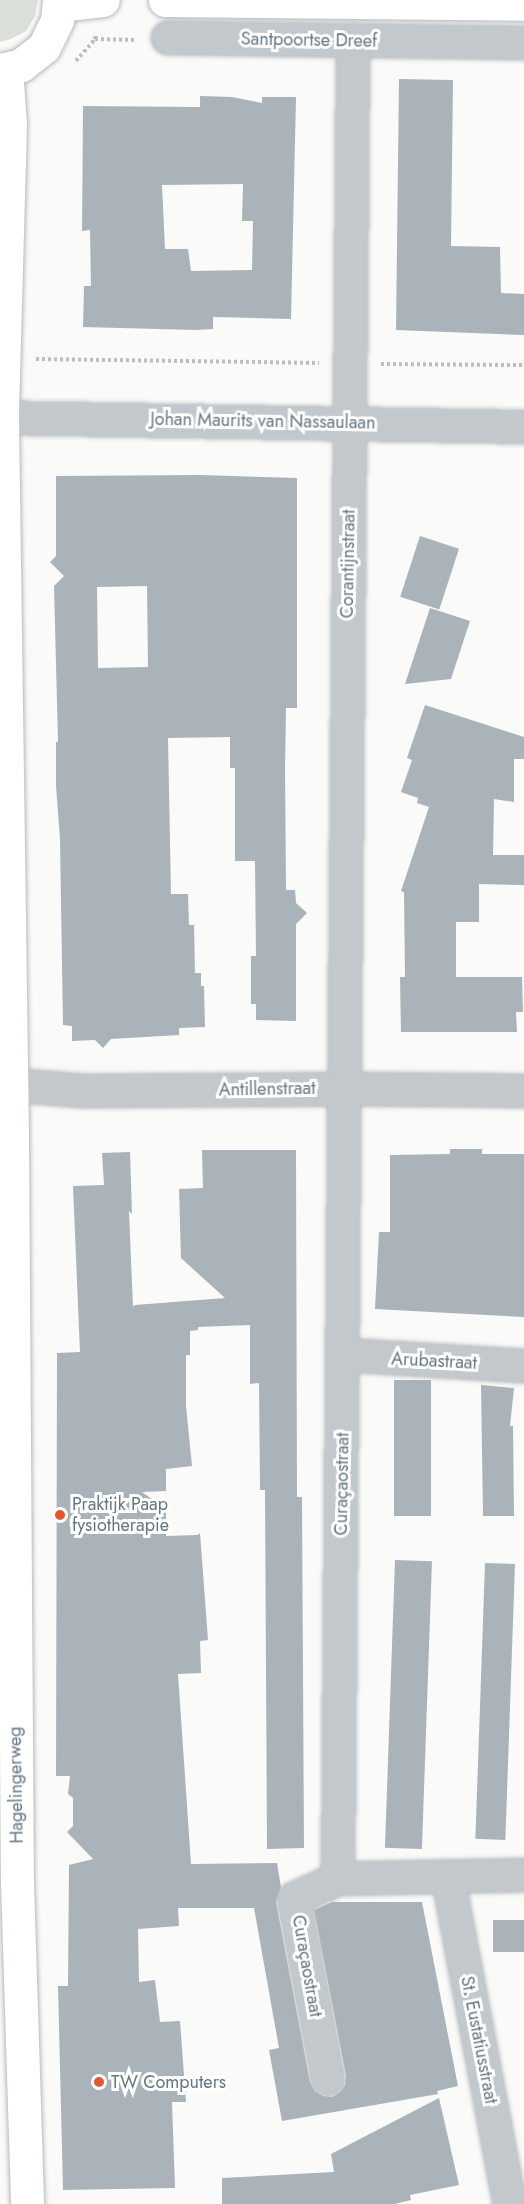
<!DOCTYPE html>
<html>
<head>
<meta charset="utf-8">
<style>
  body { margin:0 }
  #map { position:relative; width:524px; height:2204px; overflow:hidden; background:#fafaf8; font-family:Jost,sans-serif }
  div>[style] { position:absolute }
  [style*='--x'] { left:calc(var(--x)*1px); top:calc(var(--y)*1px); width:calc(var(--w)*1px); rotate:calc(var(--a)*1deg) }
  .green>* { inset:0; background:#dadfd7 }
  .building>* { inset:0; background:#aab3b9; transform-origin:0 0 }
  .path>* { height:4px; margin-top:-2px; transform-origin:0; background:repeating-linear-gradient(90deg,#bbbfc2 0 3px,transparent 0 6px) }
  .roads { filter:drop-shadow(0 0 2px #b5babe) drop-shadow(0 0 2px #b5babe) }
  .minor>* { height:32px; margin:-16px; padding:0 16px; transform-origin:16px; border-radius:16px; background:#c3c8cc }
  .major>* { height:33px; margin:-16.5px; padding:0 16.5px; transform-origin:16.5px; border-radius:16.5px; background:#fff }
  .dots>* { width:16px; height:16px; translate:-50% -50%; box-sizing:border-box; border:3px solid #fff; border-radius:50% }
  span { translate:-50% -50%; white-space:nowrap; text-align:center; line-height:1.15; -webkit-text-stroke:6px #fff; paint-order:stroke }
  .street-label { font-size:18px; color:#657683 }
  .poi-label { font-size:18px; color:#657683 }
  .left { translate:0 -50%; text-align:left }
</style>
</head>
<body>
<div id="map">
  <div class="green">
    <div style="clip-path:polygon(0 0,38px 0,35px 16px,26px 31px,11px 39px,0 42px)"></div>
  </div>
  <div class="building">
    <div style="clip-path:polygon(399px 79px,453px 80px,451px 246px,500px 247px,501px 293px,524px 294px,524px 335px,396px 330px)"></div>
    <div style="clip-path:polygon(evenodd,200px 96px,232px 97px,262px 103px,262px 97px,296px 97px,291px 319px,213px 317px,213px 329px,196px 330px,83px 327px,84px 286px,91px 286px,90px 230px,82px 231px,83px 106px,200px 107px,200px 96px,243px 184px,242px 221px,253px 221px,252px 270px,191px 271px,188px 249px,165px 249px,162px 185px,243px 184px)"></div>
    <div style="clip-path:polygon(evenodd,200px 475px,297px 478px,297px 708px,286px 708px,285px 768px,286px 890px,295px 890px,296px 903px,307px 913px,296px 924px,296px 1021px,256px 1020px,256px 1004px,251px 1004px,251px 956px,256px 956px,255px 861px,235px 861px,235px 768px,230px 768px,230px 737px,168px 738px,171px 894px,188px 894px,189px 925px,194px 925px,195px 973px,201px 973px,201px 986px,204px 986px,205px 1027px,179px 1028px,179px 1035px,111px 1039px,103px 1048px,95px 1040px,72px 1041px,72px 1026px,63px 1025px,60px 839px,56px 786px,56px 742px,58px 742px,54px 586px,64px 576px,50px 562px,56px 556px,56px 476px,200px 475px,147px 586px,148px 667px,98px 668px,97px 587px,147px 586px)"></div>
    <div style="left:420px;top:536px;width:41px;height:64px;rotate:18deg"></div>
    <div style="clip-path:polygon(430px 608px,470px 621px,451px 679px,405px 684px)"></div>
    <div style="clip-path:polygon(425px 705px,524px 737px,524px 759px,514px 759px,514px 802px,494px 799px,493px 855px,524px 855px,524px 885px,479px 884px,479px 922px,456px 922px,456px 977px,522px 977px,523px 1012px,516px 1012px,517px 1032px,401px 1032px,400px 977px,405px 977px,404px 892px,401px 891px,429px 807px,417px 803px,418px 798px,401px 792px,412px 760px,407px 758px)"></div>
    <div style="clip-path:polygon(450px 1149px,482px 1149px,482px 1154px,524px 1154px,524px 1317px,375px 1309px,379px 1232px,390px 1232px,390px 1155px,450px 1154px)"></div>
    <div style="clip-path:polygon(202px 1150px,296px 1150px,297px 1497px,302px 1497px,304px 1848px,267px 1849px,265px 1490px,260px 1490px,259px 1383px,250px 1384px,250px 1325px,198px 1327px,198px 1330px,190px 1331px,190px 1355px,186px 1355px,186px 1406px,192px 1466px,166px 1469px,166px 1491px,142px 1492px,166px 1509px,166px 1536px,198px 1535px,200px 1533px,208px 1640px,200px 1641px,201px 1673px,178px 1674px,191px 1864px,277px 1863px,281px 1887px,276px 1902px,310px 2082px,315px 2091px,323px 2096px,332px 2097px,340px 2092px,345px 2085px,346px 2076px,314px 1910px,332px 1902px,422px 1902px,458px 2086px,437px 2091px,438px 2094px,282px 2121px,269px 2050px,279px 2048px,254px 1908px,178px 1908px,179px 1926px,138px 1929px,139px 1982px,155px 1980px,160px 2022px,180px 2021px,186px 2102px,172px 2102px,175px 2188px,63px 2190px,58px 1986px,68px 1986px,69px 1865px,93px 1859px,67px 1832px,73px 1826px,73px 1798px,68px 1794px,70px 1776px,56px 1776px,57px 1353px,80px 1352px,73px 1186px,104px 1185px,102px 1153px,130px 1152px,132px 1214px,129px 1211px,133px 1307px,135px 1305px,225px 1298px,181px 1258px,179px 1189px,203px 1188px)"></div>
    <div style="left:394px;top:1380px;width:37px;height:136px"></div>
    <div style="clip-path:polygon(481px 1385px,514px 1388px,510px 1426px,513px 1426px,514px 1516px,483px 1516px)"></div>
    <div style="left:395px;top:1560px;width:37px;height:288px;rotate:2deg"></div>
    <div style="left:485px;top:1563px;width:30px;height:276px;rotate:2deg"></div>
    <div style="left:493px;top:1920px;width:31px;height:32px"></div>
    <div style="clip-path:polygon(439px 2098px,459px 2185px,410px 2195px,411px 2200px,395px 2204px,222px 2204px,222px 2178px,334px 2172px,331px 2154px)"></div>
  </div>
  <div class="path">
    <div style="--x:95;--y:39;--w:42;--a:1.4"></div>
    <div style="--x:76;--y:61;--w:29;--a:-49"></div>
    <div style="--x:95;--y:39;--w:6;--a:-81"></div>
    <div style="--x:36;--y:359;--w:283;--a:0.8"></div>
    <div style="--x:381;--y:364;--w:143;--a:0.4"></div>
  </div>
  <div class="roads">
    <div class="minor">
      <div style="--x:168;--y:38;--w:356;--a:0.8"></div>
      <div style="--x:0;--y:418;--w:524;--a:0.98"></div>
      <div style="--x:0;--y:1084;--w:83;--a:4.8"></div>
      <div style="--x:83;--y:1091;--w:261;--a:-0.4"></div>
      <div style="--x:344;--y:1089;--w:180;--a:0.6"></div>
      <div style="--x:343;--y:1355;--w:181;--a:3.5"></div>
      <div style="--x:448;--y:1877;--w:333;--a:79.3"></div>
      <div style="--x:338;--y:1879;--w:1839;--a:-89.53"></div>
      <div style="--x:328;--y:2079;--w:183;--a:-100.7"></div>
      <div style="--x:294;--y:1899;--w:48;--a:-24.4"></div>
      <div style="--x:338;--y:1879;--w:186;--a:-1.2"></div>
    </div>
    <div class="major">
      <div style="--x:165;--y:0;--w:359;--a:0.6"></div>
      <div style="--x:59;--y:5;--w:44;--a:-6.5"></div>
      <div style="--x:6;--y:69;--w:56;--a:85.9"></div>
      <div style="--x:10;--y:125;--w:293;--a:91.6"></div>
      <div style="--x:2;--y:418;--w:719;--a:89.2"></div>
      <div style="--x:12;--y:1137;--w:745;--a:89.62"></div>
      <div style="--x:17;--y:1882;--w:322;--a:88.2"></div>
      <div style="--x:0;--y:70;--w:22;--a:-13"></div>
      <div style="--x:21;--y:65;--w:29;--a:-38"></div>
      <div style="--x:44;--y:47;--w:30;--a:-64"></div>
      <div style="--x:57;--y:20;--w:20;--a:-84"></div>
    </div>
  </div>
  <div class="dots">
    <div style="left:60px;top:1515px;background:#e4572e"></div>
    <div style="left:99px;top:2082px;background:#e4572e"></div>
  </div>
  <div class="street-label">
    <span style="left:309px;top:40px;rotate:1deg">Santpoortse Dreef</span>
    <span style="left:263px;top:421px;rotate:1deg">Johan Maurits van Nassaulaan</span>
    <span style="left:348px;top:564px;rotate:-89deg">Corantijnstraat</span>
    <span style="left:267px;top:1089px;rotate:-1deg">Antillenstraat</span>
    <span style="left:434px;top:1361px;rotate:3deg">Arubastraat</span>
    <span style="left:342px;top:1484px;rotate:-89deg">Curaçaostraat</span>
    <span style="left:16px;top:1785px;rotate:-91deg">Hagelingerweg</span>
    <span style="left:307px;top:1966px;rotate:80deg">Curaçaostraat</span>
    <span style="left:479px;top:2040px;rotate:79deg">St. Eustatiusstraat</span>
  </div>
  <div class="poi-label">
    <span class="left" style="left:72px;top:1515px">Praktijk Paap<br>fysiotherapie</span>
    <span class="left" style="left:111px;top:2082px">TW Computers</span>
  </div>
</div>
</body>
</html>
